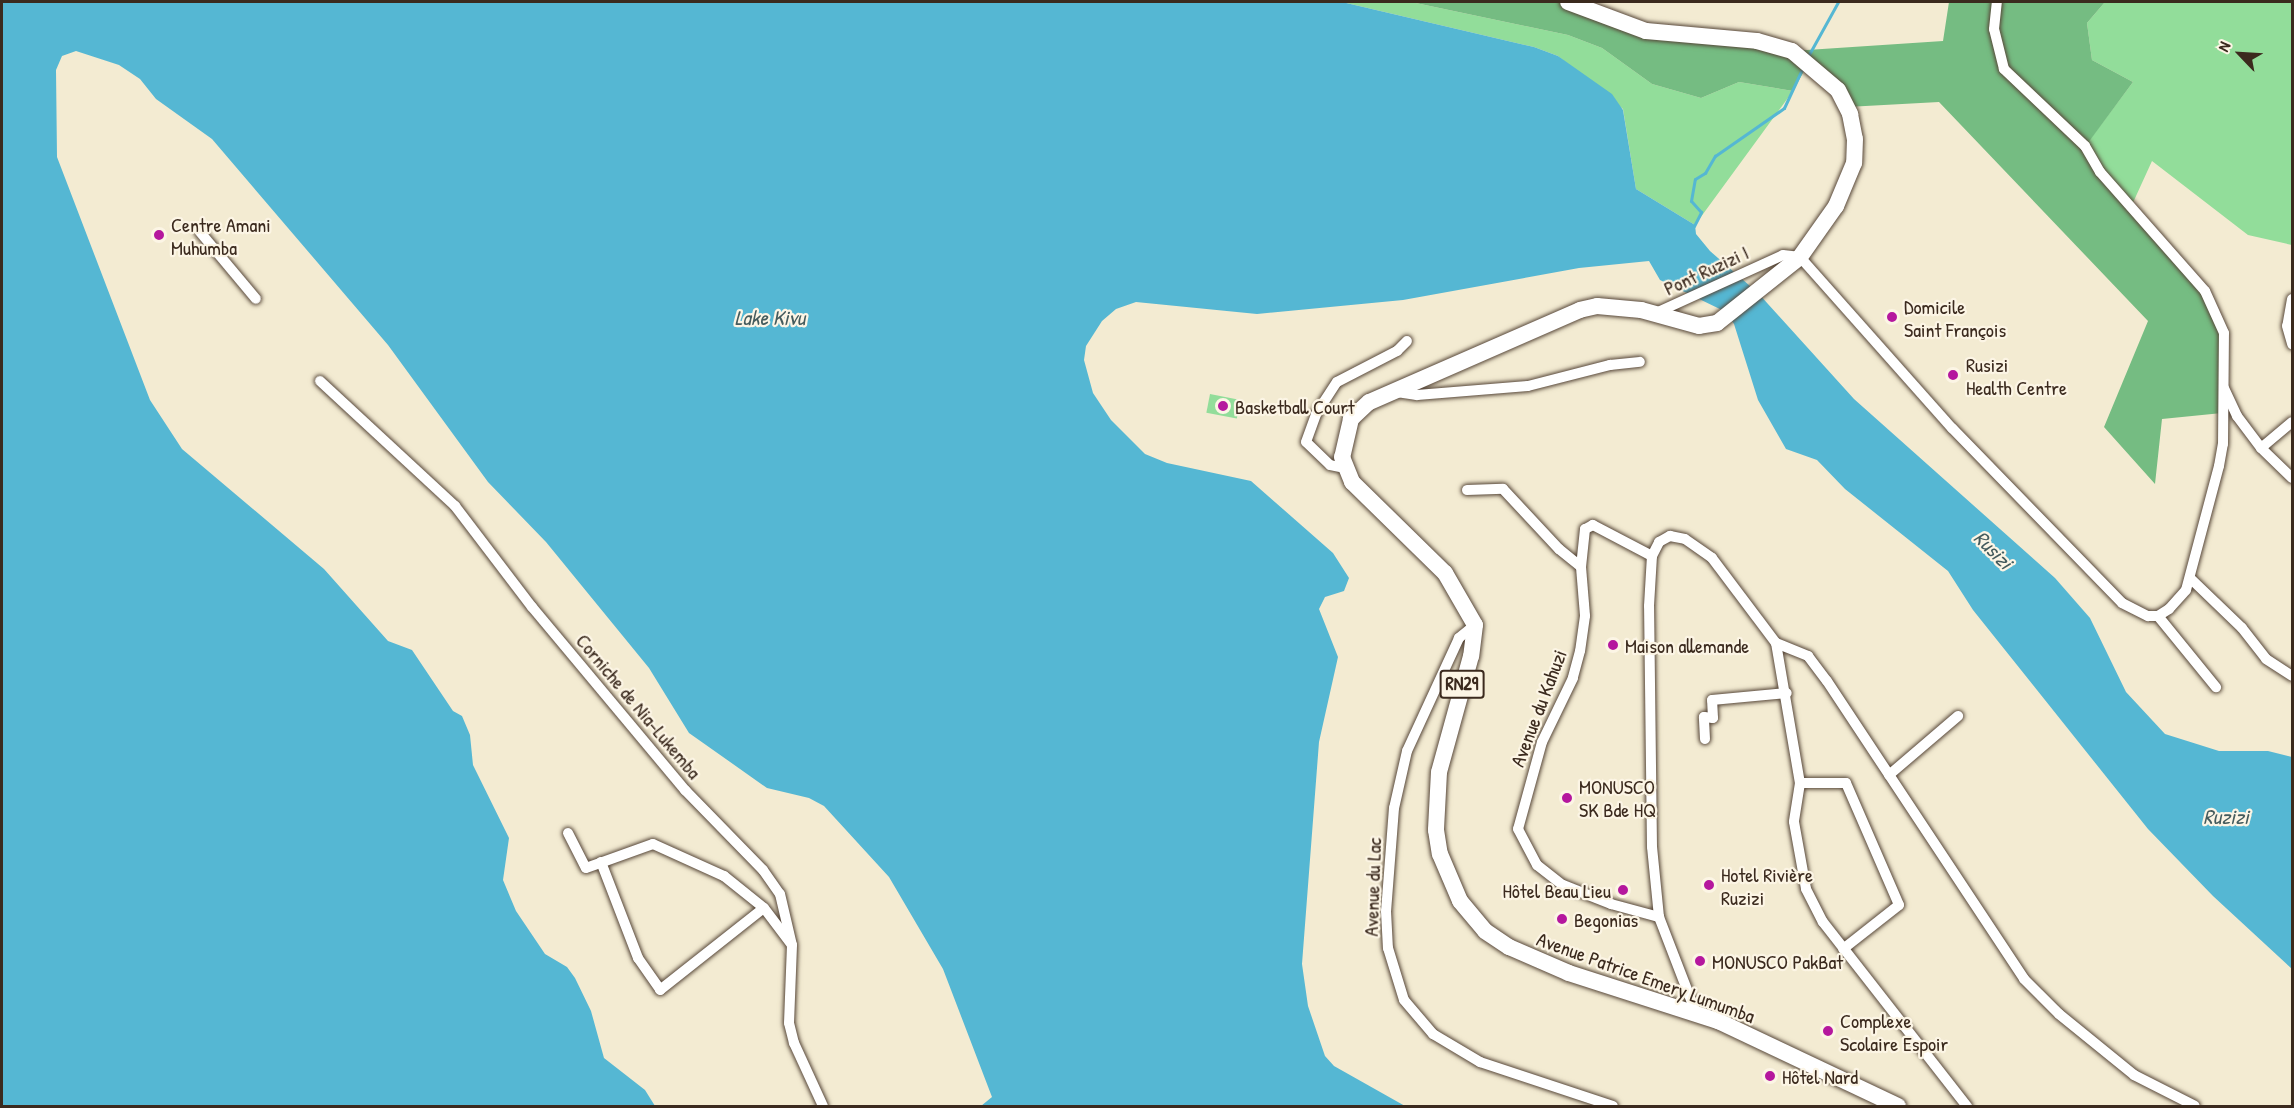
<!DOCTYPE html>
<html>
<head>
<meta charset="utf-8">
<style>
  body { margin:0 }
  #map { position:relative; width:2294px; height:1108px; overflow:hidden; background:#f3ebd2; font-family:"Patrick Hand",sans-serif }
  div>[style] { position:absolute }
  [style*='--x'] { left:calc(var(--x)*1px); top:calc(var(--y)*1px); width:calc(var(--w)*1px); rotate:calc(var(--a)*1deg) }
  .green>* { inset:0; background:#92dd9a; transform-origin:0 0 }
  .forest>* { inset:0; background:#75bc82 }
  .water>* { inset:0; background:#55b7d3 }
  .stream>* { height:3px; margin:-1.5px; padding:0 1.5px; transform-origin:1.5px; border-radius:1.5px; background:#55b7d3 }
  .roads { filter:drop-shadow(0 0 2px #574739) drop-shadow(0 0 2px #574739) }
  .street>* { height:10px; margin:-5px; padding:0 5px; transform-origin:5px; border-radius:5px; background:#fff }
  .primary>* { height:16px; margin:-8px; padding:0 8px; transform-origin:8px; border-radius:8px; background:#fff }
  .dots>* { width:16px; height:16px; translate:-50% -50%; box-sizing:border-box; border:3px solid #fcf5e5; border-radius:50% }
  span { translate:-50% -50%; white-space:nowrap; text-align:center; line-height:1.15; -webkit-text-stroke:4.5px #fcf5e5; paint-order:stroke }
  .shield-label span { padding:2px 4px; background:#fcf5e5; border:2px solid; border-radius:4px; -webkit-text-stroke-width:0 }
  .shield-label { font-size:18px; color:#3b2a1e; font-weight:700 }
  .poi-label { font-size:20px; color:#3b2a1e }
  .left { translate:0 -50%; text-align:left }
  .right { translate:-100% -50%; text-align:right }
  .street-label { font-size:20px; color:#3b2a1e }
  .water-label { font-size:21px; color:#445b5d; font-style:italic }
  .frame { position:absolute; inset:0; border:3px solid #3b2a1e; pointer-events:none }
  .north { position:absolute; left:2210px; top:24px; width:60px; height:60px; -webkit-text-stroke:4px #fcf5e5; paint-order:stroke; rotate:295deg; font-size:16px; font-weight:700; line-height:24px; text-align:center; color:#3b2a1e }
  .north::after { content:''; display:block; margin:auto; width:21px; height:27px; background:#3b2a1e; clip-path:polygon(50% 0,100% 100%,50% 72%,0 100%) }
</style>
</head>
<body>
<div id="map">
  <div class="green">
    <div style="clip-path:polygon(1342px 2px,1411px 2px,1568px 35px,1602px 48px,1652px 84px,1701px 98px,1739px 82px,1793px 91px,1695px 225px,1636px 189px,1623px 109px,1558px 56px,1534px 47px)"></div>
    <div style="clip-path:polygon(2105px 2px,2292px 2px,2292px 245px,2248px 235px,2152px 161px,2131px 207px,2085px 146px,2133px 82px,2092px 60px,2087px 23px)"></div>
    <div style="left:1210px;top:394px;width:31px;height:19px;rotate:11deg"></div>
  </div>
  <div class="forest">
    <div style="clip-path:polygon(1411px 2px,1568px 2px,1628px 25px,1792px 51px,1943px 41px,1949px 2px,2105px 2px,2087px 23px,2092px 60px,2133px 82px,2085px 147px,2192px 275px,2224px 333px,2222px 413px,2162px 419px,2155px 484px,2104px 427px,2148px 321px,1939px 102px,1847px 107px,1809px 62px,1793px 91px,1739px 82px,1701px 98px,1652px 84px,1602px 48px,1568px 35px)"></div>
  </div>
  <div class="water">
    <div style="clip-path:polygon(2px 2px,1342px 2px,1534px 47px,1558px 56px,1612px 94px,1623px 110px,1636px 189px,1695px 225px,1696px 234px,1710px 251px,1758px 293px,1854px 399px,2055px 578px,2090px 618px,2126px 692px,2165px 734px,2219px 751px,2268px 751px,2292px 757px,2292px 969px,2213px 896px,2148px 829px,1973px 610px,1948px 571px,1845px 489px,1817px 460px,1786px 449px,1758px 400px,1734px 324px,1726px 312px,1660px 280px,1649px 261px,1579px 268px,1403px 300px,1257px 314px,1136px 302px,1116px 309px,1102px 321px,1086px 346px,1084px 360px,1093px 393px,1111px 420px,1145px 454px,1167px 463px,1251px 481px,1333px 553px,1349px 578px,1344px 591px,1325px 597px,1319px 609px,1338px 657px,1319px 742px,1302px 964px,1308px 1006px,1325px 1056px,1334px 1066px,1405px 1106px,981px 1106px,992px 1097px,943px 969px,889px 877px,824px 806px,809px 798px,767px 788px,689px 733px,649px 668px,546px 542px,488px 482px,388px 345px,212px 139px,156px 99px,140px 79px,119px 65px,76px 51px,62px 56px,56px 70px,57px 157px,150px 400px,182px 449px,324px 569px,388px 641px,412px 650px,453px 711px,462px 716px,470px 735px,473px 765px,509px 838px,503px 880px,516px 911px,545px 954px,567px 967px,575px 978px,591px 1011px,604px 1058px,645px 1090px,655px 1106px,2px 1106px)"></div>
  </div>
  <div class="stream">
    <div style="--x:1807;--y:58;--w:64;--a:-61"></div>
    <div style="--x:1694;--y:226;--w:16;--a:-63"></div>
    <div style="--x:1701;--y:212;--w:15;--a:-132"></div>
    <div style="--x:1691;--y:201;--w:22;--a:-80"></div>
    <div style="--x:1695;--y:179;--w:12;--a:-31"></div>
    <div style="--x:1705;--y:173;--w:20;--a:-60"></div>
    <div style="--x:1715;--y:156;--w:84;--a:-34.8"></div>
    <div style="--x:1784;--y:108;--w:45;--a:-65.1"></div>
  </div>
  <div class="roads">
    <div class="street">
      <div style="--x:200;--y:232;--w:87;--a:50.1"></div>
      <div style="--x:2292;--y:299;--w:27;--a:100"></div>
      <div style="--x:2287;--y:326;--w:19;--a:74"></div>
      <div style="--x:1658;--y:312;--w:137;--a:-24.5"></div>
      <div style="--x:1783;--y:255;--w:17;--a:7"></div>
      <div style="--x:1800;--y:257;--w:229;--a:48.4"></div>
      <div style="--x:1952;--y:428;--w:244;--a:45.8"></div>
      <div style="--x:2122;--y:603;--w:29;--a:27"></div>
      <div style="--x:2148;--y:616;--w:10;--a:0"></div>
      <div style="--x:2158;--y:616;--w:13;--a:-32"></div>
      <div style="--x:2169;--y:609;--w:25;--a:-48"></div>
      <div style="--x:2186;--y:590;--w:128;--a:-75.1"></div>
      <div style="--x:2219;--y:466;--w:22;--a:-80"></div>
      <div style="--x:2223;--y:444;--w:111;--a:-89.5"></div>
      <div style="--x:2224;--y:333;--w:46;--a:-114.3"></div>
      <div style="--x:2205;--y:291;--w:159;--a:-131.4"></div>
      <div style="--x:2100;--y:172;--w:30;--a:-120"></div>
      <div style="--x:2085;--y:146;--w:112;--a:-136.5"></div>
      <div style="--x:2004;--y:69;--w:41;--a:-104"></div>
      <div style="--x:1994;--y:29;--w:27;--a:-84"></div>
      <div style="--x:320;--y:381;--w:184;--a:42.8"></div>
      <div style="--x:455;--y:506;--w:127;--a:52.7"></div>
      <div style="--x:532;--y:607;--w:239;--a:50.1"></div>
      <div style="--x:685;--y:790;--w:112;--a:45.7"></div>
      <div style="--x:763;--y:870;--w:29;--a:55"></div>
      <div style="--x:780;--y:894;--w:52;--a:76.8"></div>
      <div style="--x:792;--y:945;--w:78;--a:92.2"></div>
      <div style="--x:789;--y:1023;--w:21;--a:76"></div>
      <div style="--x:794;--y:1043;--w:69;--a:65.3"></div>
      <div style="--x:2224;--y:388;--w:31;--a:65"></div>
      <div style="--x:2237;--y:416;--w:40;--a:53"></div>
      <div style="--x:2261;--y:448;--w:43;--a:44.1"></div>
      <div style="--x:1397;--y:392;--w:20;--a:9"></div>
      <div style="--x:1417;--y:395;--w:111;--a:-4.6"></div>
      <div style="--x:1528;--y:386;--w:85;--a:-14.4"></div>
      <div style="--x:1610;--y:365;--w:30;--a:-6"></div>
      <div style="--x:2261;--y:448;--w:40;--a:-40"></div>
      <div style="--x:1345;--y:468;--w:15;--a:-169"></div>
      <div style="--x:1330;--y:465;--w:33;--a:-136"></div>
      <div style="--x:1306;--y:442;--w:30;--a:-70"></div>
      <div style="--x:1316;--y:414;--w:38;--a:-57"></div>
      <div style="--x:1337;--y:382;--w:68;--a:-27.3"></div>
      <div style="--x:1397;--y:351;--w:14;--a:-45"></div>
      <div style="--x:1467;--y:490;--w:36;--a:-2"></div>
      <div style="--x:1503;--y:489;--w:82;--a:47"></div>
      <div style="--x:1559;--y:549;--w:28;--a:39"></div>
      <div style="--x:1652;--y:556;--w:67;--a:-152.3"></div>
      <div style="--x:1593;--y:525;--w:9;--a:153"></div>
      <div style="--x:1585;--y:529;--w:38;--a:96"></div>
      <div style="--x:1581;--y:567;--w:49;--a:85.3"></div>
      <div style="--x:1585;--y:616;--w:35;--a:98"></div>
      <div style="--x:1580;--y:651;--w:28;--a:105"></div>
      <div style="--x:1573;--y:678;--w:71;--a:115.8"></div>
      <div style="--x:1542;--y:742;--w:90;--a:105.4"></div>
      <div style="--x:1518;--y:829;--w:41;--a:62.2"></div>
      <div style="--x:1537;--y:865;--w:33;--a:38"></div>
      <div style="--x:1563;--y:885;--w:52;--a:21.6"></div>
      <div style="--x:1611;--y:904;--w:50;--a:15.2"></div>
      <div style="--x:1659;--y:917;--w:103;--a:68.9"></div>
      <div style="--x:2190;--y:578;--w:72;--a:43.9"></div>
      <div style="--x:2242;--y:628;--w:39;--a:52"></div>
      <div style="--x:2266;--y:659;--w:31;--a:33"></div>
      <div style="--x:2158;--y:616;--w:92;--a:50.8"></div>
      <div style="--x:1475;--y:625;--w:21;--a:141"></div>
      <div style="--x:1459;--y:638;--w:124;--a:114.7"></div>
      <div style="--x:1407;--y:751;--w:58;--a:102.8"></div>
      <div style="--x:1394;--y:808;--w:103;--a:94.4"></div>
      <div style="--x:1386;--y:911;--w:37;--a:87"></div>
      <div style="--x:1388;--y:948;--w:54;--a:72.9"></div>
      <div style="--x:1404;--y:1000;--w:45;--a:49.5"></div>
      <div style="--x:1433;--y:1034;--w:55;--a:30.8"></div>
      <div style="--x:1480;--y:1062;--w:140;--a:18.3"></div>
      <div style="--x:1776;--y:643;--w:35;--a:22"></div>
      <div style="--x:1808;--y:656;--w:31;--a:53"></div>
      <div style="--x:1827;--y:681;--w:357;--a:56.5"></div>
      <div style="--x:2024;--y:979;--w:49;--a:45"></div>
      <div style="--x:2059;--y:1014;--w:97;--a:39.1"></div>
      <div style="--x:2134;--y:1075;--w:68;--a:26.9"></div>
      <div style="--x:1705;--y:739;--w:22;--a:-93"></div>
      <div style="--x:1704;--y:717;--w:9;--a:6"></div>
      <div style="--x:1713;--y:718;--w:18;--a:-93"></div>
      <div style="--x:1712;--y:700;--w:75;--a:-5.3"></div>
      <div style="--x:1889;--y:775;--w:91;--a:-40.5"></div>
      <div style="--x:1800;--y:783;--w:46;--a:0"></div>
      <div style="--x:1846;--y:783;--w:133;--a:66.5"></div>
      <div style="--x:1899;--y:905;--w:71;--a:141.8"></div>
      <div style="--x:568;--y:833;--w:39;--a:63"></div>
      <div style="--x:586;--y:868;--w:71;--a:-19.7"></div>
      <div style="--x:653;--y:844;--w:78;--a:24.3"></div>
      <div style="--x:724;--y:876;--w:51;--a:38.7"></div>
      <div style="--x:764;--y:908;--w:46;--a:52.9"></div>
      <div style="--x:601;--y:862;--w:103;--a:68.9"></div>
      <div style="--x:638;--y:958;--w:39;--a:55"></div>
      <div style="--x:660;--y:990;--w:132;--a:-38.3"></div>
      <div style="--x:1659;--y:917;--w:70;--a:-95.7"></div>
      <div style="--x:1652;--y:847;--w:241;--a:-90.7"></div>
      <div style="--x:1649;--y:606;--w:50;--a:-86.6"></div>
      <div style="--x:1652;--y:556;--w:16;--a:-63"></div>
      <div style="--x:1659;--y:542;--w:13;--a:-29"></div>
      <div style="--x:1670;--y:536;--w:15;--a:11"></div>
      <div style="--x:1685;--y:539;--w:33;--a:35"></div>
      <div style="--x:1712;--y:558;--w:106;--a:53"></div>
      <div style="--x:1776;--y:643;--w:142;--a:80.3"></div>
      <div style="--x:1800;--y:783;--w:39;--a:99"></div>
      <div style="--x:1794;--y:822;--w:68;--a:79.8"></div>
      <div style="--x:1806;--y:889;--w:37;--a:63"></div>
      <div style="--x:1823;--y:922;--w:234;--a:52"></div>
    </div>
    <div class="primary">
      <div style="--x:1568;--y:2;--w:83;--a:20.4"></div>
      <div style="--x:1646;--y:31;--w:111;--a:5.1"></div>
      <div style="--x:1757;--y:41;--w:36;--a:16"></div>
      <div style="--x:1792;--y:51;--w:60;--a:40.3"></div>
      <div style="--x:1838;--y:90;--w:27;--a:63"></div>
      <div style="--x:1850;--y:114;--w:25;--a:79"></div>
      <div style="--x:1855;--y:139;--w:24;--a:92"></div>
      <div style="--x:1854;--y:163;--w:47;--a:112.7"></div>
      <div style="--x:1836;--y:206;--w:62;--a:125.2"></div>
      <div style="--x:1800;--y:257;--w:106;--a:141.5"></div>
      <div style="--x:1717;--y:323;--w:18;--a:171"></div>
      <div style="--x:1699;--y:326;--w:60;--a:-164.6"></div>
      <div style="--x:1641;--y:310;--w:44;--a:-174.8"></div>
      <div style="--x:1597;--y:306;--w:17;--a:167"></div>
      <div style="--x:1580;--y:310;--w:230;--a:156.4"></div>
      <div style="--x:1369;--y:402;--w:25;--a:137"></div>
      <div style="--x:1351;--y:419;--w:39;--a:103"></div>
      <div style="--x:1342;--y:457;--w:27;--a:68"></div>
      <div style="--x:1352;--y:482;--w:130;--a:44.4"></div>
      <div style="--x:1445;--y:573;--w:60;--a:60"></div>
      <div style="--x:1475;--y:625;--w:31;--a:97"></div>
      <div style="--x:1471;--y:656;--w:120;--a:105.4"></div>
      <div style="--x:1439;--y:772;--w:58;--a:93"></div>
      <div style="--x:1436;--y:830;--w:24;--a:81"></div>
      <div style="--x:1440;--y:854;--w:51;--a:66.9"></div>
      <div style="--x:1460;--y:901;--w:39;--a:50"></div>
      <div style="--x:1485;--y:931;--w:29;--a:34"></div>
      <div style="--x:1509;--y:947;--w:65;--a:23.4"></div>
      <div style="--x:1569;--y:973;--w:157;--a:17.9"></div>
      <div style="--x:1718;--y:1021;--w:199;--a:25.3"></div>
    </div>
  </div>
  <div class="dots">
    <div style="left:159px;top:235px;background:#b5179e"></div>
    <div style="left:1892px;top:317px;background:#b5179e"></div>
    <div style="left:1953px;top:375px;background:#b5179e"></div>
    <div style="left:1223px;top:406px;background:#b5179e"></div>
    <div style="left:1613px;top:645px;background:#b5179e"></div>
    <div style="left:1567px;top:798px;background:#b5179e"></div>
    <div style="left:1709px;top:885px;background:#b5179e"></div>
    <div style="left:1623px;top:890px;background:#b5179e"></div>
    <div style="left:1562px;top:919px;background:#b5179e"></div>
    <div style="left:1700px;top:961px;background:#b5179e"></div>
    <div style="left:1828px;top:1031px;background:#b5179e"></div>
    <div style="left:1770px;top:1076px;background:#b5179e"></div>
  </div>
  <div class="shield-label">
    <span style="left:1462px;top:684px">RN29</span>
  </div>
  <div class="poi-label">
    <span class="left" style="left:171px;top:236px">Centre Amani<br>Muhumba</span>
    <span class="left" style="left:1904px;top:318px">Domicile<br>Saint François</span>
    <span class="left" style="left:1966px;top:376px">Rusizi<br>Health Centre</span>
    <span class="left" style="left:1235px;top:406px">Basketball Court</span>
    <span class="left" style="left:1625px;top:645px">Maison allemande</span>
    <span class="left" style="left:1579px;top:798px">MONUSCO<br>SK Bde HQ</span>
    <span class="left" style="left:1721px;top:886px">Hotel Rivière<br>Ruzizi</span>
    <span class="right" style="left:1611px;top:890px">Hôtel Beau Lieu</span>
    <span class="left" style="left:1574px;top:919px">Begonias</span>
    <span class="left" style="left:1712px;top:961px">MONUSCO PakBat</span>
    <span class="left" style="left:1840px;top:1032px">Complexe<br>Scolaire Espoir</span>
    <span class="left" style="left:1782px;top:1076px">Hôtel Nard</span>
  </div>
  <div class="street-label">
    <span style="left:1706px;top:270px;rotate:-25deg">Pont Ruzizi I</span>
    <span style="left:639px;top:706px;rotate:50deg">Corniche de Nia-Lukemba</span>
    <span style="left:1538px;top:708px;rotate:-69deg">Avenue du Kahuzi</span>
    <span style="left:1372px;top:887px;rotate:-88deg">Avenue du Lac</span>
    <span style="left:1646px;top:977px;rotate:20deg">Avenue Patrice Emery Lumumba</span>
  </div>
  <div class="water-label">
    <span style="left:770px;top:318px">Lake Kivu</span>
    <span style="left:1993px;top:550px;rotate:45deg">Rusizi</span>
    <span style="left:2226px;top:817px">Ruzizi</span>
  </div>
  <div class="frame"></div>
  <div class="north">N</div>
</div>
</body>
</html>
